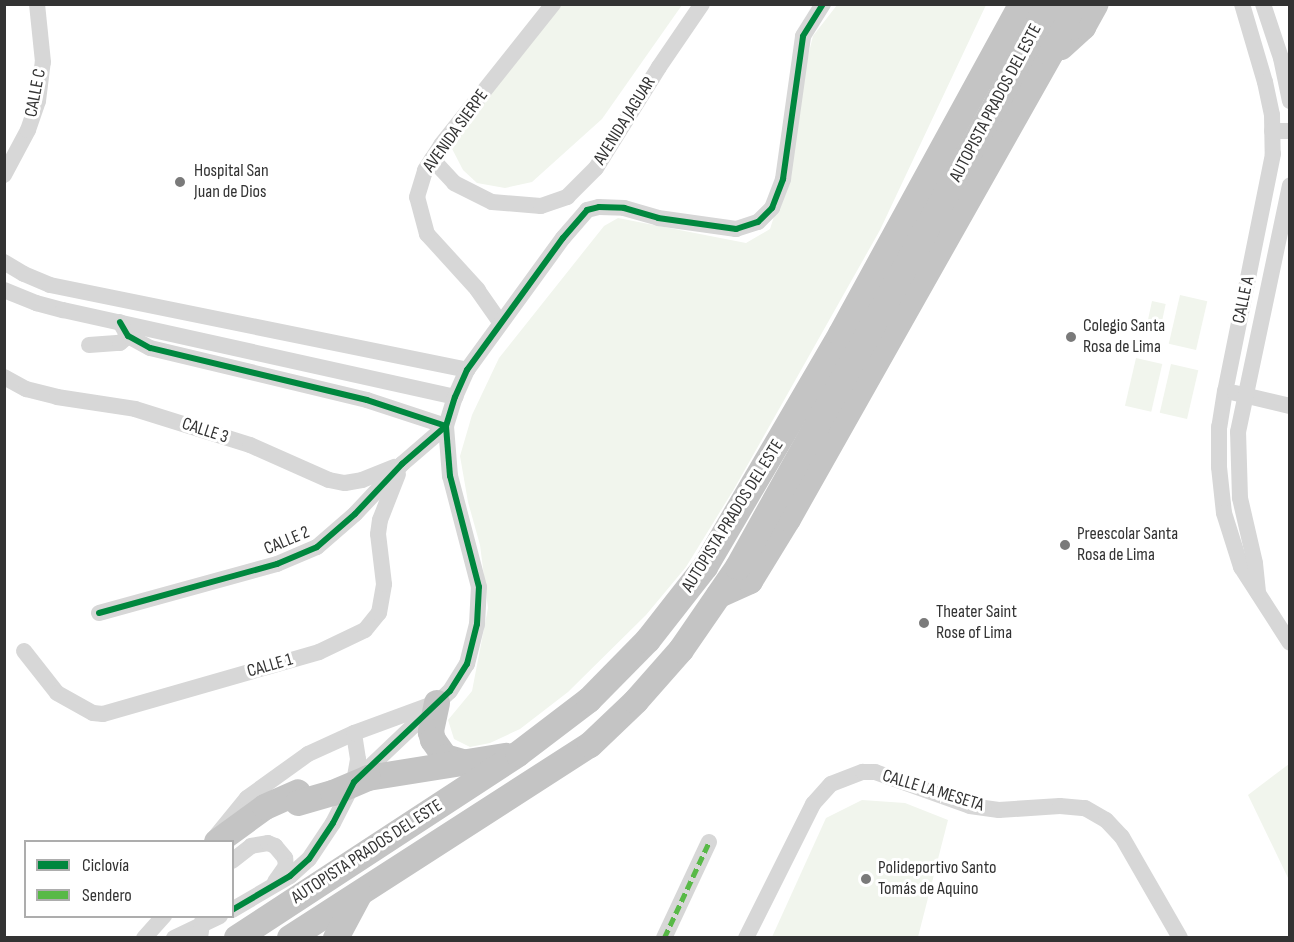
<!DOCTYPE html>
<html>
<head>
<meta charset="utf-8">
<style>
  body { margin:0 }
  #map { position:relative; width:1294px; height:942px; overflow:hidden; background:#fff; font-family:"Sofia Sans Condensed",sans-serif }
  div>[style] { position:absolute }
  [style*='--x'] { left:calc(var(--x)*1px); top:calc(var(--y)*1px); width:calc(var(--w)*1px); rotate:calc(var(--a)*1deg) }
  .green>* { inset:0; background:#f1f5ed; transform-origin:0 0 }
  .minor>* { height:16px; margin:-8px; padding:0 8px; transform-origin:8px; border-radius:8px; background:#d7d7d7 }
  .highway>* { height:26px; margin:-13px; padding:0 13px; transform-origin:13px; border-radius:13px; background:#c4c4c4 }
  .minor-bridge>* { height:16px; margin:-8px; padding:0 8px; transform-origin:8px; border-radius:8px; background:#d7d7d7 }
  .highway-bridge>* { height:26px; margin:-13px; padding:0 13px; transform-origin:13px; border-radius:13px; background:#c4c4c4 }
  .quiet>* { height:4.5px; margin-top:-2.25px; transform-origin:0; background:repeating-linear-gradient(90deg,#58b947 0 9px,transparent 0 13.5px) }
  .cycleway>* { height:6px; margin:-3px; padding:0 3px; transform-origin:3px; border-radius:3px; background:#00873e }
  .dots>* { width:16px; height:16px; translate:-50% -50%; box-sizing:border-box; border:3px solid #fff; border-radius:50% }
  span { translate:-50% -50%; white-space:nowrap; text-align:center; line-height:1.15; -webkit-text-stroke:6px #fff; paint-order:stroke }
  .street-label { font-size:18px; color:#333 }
  .poi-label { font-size:18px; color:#333 }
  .left { translate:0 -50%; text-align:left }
  .frame { position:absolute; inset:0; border:6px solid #333; pointer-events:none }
  .legend { position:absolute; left:24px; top:840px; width:210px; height:78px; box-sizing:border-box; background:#fff; border:2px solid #adadad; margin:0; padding:8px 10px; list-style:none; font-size:18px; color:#333 }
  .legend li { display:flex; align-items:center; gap:12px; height:30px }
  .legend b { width:30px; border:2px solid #adadad }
</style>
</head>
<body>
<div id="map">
  <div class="green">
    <div style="clip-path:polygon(561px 5px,682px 5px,602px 119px,532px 182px,505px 188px,477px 183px,463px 170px,447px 139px)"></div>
    <div style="clip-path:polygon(837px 5px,986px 5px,880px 230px,734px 489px,686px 567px,646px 615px,568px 692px,520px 729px,490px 743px,470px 747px,454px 739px,448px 720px,472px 691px,488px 608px,480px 545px,468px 502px,460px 456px,472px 415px,499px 358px,604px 226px,618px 218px,746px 243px,770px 229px,786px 179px,796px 104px,813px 36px)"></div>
    <div style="left:1180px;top:295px;width:28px;height:50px;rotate:13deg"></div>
    <div style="left:1152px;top:301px;width:14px;height:31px;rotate:12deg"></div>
    <div style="left:1136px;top:358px;width:27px;height:49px;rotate:13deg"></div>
    <div style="left:1171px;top:364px;width:28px;height:50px;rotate:13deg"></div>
    <div style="clip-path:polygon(1289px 764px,1289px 880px,1248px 795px)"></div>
    <div style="clip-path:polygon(862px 800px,905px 803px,948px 820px,918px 937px,772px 937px,826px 818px)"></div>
  </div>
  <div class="minor">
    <div style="--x:1242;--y:4;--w:81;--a:73.6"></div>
    <div style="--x:1265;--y:82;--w:34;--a:78"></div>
    <div style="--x:1272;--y:115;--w:39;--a:89"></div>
    <div style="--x:1273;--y:154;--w:242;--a:101.4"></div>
    <div style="--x:1225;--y:391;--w:36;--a:99"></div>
    <div style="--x:1219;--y:427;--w:40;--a:90"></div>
    <div style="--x:1219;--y:467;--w:46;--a:83.8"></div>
    <div style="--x:1224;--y:513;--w:57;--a:72.5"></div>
    <div style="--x:1241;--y:567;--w:90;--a:57.2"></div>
    <div style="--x:1263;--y:4;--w:57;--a:71.6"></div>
    <div style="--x:1281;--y:58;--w:44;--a:78.2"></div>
    <div style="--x:1272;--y:131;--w:18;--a:0"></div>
    <div style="--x:432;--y:159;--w:33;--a:47"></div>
    <div style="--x:454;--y:183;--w:42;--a:26.6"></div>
    <div style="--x:492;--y:202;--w:49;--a:4.7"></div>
    <div style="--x:541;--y:206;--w:28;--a:-19"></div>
    <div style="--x:567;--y:197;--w:41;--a:-45"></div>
    <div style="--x:596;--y:168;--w:119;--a:-58"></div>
    <div style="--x:659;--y:67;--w:76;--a:-55.7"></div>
    <div style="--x:4;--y:175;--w:51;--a:-61.9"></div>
    <div style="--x:28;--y:130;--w:31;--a:-71"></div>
    <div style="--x:38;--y:101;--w:39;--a:-83"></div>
    <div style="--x:43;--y:62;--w:58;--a:-95.9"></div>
    <div style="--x:4;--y:262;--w:23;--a:31"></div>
    <div style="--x:24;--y:274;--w:28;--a:23"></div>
    <div style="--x:50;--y:285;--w:426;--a:11.5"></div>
    <div style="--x:4;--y:290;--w:35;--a:22"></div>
    <div style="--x:36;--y:303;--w:28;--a:15"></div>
    <div style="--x:63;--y:310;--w:402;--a:12.5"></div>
    <div style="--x:500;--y:322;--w:39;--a:-125"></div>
    <div style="--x:478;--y:290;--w:76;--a:-132.3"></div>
    <div style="--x:427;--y:234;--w:38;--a:-105"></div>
    <div style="--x:417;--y:197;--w:28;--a:-73"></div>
    <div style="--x:425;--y:170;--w:30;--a:-57"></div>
    <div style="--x:441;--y:145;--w:180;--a:-51.5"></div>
    <div style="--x:89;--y:345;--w:31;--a:-4"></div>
    <div style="--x:120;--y:343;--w:11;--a:-41"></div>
    <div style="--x:4;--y:377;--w:25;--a:29"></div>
    <div style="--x:26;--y:389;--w:32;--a:14"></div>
    <div style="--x:57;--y:397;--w:79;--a:8.7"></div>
    <div style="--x:135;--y:409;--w:121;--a:17.4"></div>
    <div style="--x:250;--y:445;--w:86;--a:23.9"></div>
    <div style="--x:329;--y:480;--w:16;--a:11"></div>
    <div style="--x:345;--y:483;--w:17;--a:-10"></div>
    <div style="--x:362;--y:480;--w:35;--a:-22"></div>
    <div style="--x:1235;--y:393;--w:57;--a:13.3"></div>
    <div style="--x:1258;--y:592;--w:29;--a:-96"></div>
    <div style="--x:1255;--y:563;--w:67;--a:-103"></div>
    <div style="--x:1240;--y:498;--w:66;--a:-91.7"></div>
    <div style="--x:1238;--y:432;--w:252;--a:-78.1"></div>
    <div style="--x:99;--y:613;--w:185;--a:-15.4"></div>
    <div style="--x:277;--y:564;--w:43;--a:-23"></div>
    <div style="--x:317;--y:547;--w:50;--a:-41"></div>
    <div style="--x:355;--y:514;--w:69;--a:-46.8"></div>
    <div style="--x:402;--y:464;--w:58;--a:-40.8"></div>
    <div style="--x:446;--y:426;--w:83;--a:-161.8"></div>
    <div style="--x:367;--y:400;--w:223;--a:-166.5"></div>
    <div style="--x:150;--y:348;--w:25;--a:-151"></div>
    <div style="--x:128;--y:336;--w:16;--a:-120"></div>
    <div style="--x:24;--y:651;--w:53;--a:51.8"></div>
    <div style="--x:57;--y:693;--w:41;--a:29.1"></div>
    <div style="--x:93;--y:713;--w:10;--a:6"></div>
    <div style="--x:103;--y:714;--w:225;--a:-16"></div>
    <div style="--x:319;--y:652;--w:51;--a:-25.6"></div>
    <div style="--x:365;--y:630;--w:22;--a:-51"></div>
    <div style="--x:379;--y:613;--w:29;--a:-80"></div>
    <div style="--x:384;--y:584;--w:50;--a:-96.8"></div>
    <div style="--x:378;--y:534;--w:14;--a:-82"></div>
    <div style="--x:380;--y:520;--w:49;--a:-68.6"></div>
    <div style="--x:354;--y:782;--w:23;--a:-80"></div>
    <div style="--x:358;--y:759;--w:26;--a:-99"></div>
    <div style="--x:216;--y:836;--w:49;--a:-50.8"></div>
    <div style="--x:247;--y:798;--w:75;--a:-35.8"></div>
    <div style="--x:308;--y:754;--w:51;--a:-24.5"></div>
    <div style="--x:354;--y:733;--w:81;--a:-20.2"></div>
    <div style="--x:232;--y:861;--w:24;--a:-38"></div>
    <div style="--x:251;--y:846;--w:17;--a:-10"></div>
    <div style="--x:268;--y:843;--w:8;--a:23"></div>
    <div style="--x:275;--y:846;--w:16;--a:50"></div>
    <div style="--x:285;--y:858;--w:8;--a:83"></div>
    <div style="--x:286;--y:866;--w:19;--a:125"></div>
    <div style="--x:232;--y:910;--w:67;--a:-30.4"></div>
    <div style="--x:290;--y:876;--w:25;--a:-42"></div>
    <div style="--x:309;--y:859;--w:43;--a:-56.3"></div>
    <div style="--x:333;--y:823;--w:46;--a:-62.9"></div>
    <div style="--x:354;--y:782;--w:132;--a:-43.5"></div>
    <div style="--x:450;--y:691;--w:32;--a:-58"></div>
    <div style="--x:467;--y:664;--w:41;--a:-76"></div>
    <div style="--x:477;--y:624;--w:37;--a:-87"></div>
    <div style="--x:479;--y:587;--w:115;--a:-104.6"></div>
    <div style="--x:450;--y:476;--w:50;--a:-94.6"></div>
    <div style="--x:446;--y:426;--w:30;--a:-73"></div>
    <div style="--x:455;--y:397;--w:30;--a:-66"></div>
    <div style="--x:467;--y:370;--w:163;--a:-54"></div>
    <div style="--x:563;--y:238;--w:37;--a:-49"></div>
    <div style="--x:587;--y:210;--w:12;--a:-14"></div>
    <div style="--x:599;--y:207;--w:25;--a:2"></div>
    <div style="--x:624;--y:208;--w:35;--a:16"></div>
    <div style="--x:658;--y:218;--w:79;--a:8"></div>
    <div style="--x:736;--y:229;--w:23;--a:-18"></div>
    <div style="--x:758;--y:222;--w:20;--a:-45"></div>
    <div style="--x:772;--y:208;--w:31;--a:-69"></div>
    <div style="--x:783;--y:179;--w:144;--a:-82"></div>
    <div style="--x:803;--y:36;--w:38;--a:-58"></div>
    <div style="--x:144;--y:938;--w:30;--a:-48"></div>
    <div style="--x:174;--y:938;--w:51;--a:-25.6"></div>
    <div style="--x:664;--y:938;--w:106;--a:-64.9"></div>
    <div style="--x:746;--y:938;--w:150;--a:-63.4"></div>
    <div style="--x:813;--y:804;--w:27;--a:-48"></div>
    <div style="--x:831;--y:784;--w:34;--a:-21"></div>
    <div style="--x:863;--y:772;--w:12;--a:0"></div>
    <div style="--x:875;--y:772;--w:101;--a:19.7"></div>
    <div style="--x:970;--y:806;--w:29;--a:8"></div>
    <div style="--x:999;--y:810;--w:61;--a:-3.8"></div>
    <div style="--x:1060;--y:806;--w:25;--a:5"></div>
    <div style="--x:1085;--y:808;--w:24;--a:30"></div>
    <div style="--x:1106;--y:820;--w:23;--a:47"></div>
    <div style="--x:1122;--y:837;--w:116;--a:60.1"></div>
  </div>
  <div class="highway">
    <div style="--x:1061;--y:47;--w:30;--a:-42"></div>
    <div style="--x:1083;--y:27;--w:26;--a:-61"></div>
    <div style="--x:719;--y:595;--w:34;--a:-24"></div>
    <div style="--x:750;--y:581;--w:73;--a:-58.5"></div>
    <div style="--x:788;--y:519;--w:535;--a:-60.56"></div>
    <div style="--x:1051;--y:53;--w:54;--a:-64.9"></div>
    <div style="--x:437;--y:703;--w:30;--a:102"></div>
    <div style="--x:431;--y:732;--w:8;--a:76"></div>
    <div style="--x:433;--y:740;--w:21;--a:55"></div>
    <div style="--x:445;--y:757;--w:22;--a:16"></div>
    <div style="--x:368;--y:778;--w:140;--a:-9.1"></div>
    <div style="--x:217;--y:842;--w:59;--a:-36.1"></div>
    <div style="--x:265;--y:807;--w:36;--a:-24"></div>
    <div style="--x:237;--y:938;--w:336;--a:-33.2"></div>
    <div style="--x:518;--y:754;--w:89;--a:-37.3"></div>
    <div style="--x:589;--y:700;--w:84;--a:-45.5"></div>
    <div style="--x:648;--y:640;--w:93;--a:-52"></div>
    <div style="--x:705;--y:567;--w:270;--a:-59.7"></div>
    <div style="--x:841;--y:334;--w:376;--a:-61.3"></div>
    <div style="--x:290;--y:938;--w:357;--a:-32.8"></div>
    <div style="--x:590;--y:745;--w:64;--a:-43.7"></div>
    <div style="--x:636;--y:701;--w:68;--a:-48.6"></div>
    <div style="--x:681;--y:650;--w:101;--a:-55.5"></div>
    <div style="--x:738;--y:567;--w:534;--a:-60.84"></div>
    <div style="--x:998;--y:101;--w:109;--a:-62.7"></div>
    <div style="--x:336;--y:938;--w:49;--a:-61.9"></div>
  </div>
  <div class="minor-bridge">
    <div style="--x:200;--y:938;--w:22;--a:-82"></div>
  </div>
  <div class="highway-bridge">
    <div style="--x:298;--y:803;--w:36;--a:-16"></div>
    <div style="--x:333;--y:793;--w:38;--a:-23"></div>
  </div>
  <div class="quiet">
    <div style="--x:664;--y:938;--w:106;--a:-64.9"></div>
  </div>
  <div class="cycleway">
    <div style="--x:99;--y:613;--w:185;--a:-15.4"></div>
    <div style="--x:277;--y:564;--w:43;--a:-23"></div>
    <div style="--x:317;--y:547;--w:50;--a:-41"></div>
    <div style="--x:355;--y:514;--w:69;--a:-46.8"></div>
    <div style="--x:402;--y:464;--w:58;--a:-40.8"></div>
    <div style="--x:446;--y:426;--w:83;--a:-161.8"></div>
    <div style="--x:367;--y:400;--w:223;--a:-166.5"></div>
    <div style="--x:150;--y:348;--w:25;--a:-151"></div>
    <div style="--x:128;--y:336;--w:16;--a:-120"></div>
    <div style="--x:232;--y:910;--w:67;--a:-30.4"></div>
    <div style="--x:290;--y:876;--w:25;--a:-42"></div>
    <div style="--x:309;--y:859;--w:43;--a:-56.3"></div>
    <div style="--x:333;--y:823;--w:46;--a:-62.9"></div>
    <div style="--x:354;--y:782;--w:132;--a:-43.5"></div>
    <div style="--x:450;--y:691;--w:32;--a:-58"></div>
    <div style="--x:467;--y:664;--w:41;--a:-76"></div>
    <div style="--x:477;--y:624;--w:37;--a:-87"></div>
    <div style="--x:479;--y:587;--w:115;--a:-104.6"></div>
    <div style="--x:450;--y:476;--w:50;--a:-94.6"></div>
    <div style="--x:446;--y:426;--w:30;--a:-73"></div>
    <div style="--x:455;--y:397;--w:30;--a:-66"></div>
    <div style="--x:467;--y:370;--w:163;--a:-54"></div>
    <div style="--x:563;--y:238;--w:37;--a:-49"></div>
    <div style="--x:587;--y:210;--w:12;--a:-14"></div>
    <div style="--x:599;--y:207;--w:25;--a:2"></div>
    <div style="--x:624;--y:208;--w:35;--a:16"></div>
    <div style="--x:658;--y:218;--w:79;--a:8"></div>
    <div style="--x:736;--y:229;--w:23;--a:-18"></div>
    <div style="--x:758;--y:222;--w:20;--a:-45"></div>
    <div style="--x:772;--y:208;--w:31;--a:-69"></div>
    <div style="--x:783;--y:179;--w:144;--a:-82"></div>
    <div style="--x:803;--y:36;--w:38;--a:-58"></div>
  </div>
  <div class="dots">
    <div style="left:180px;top:182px;background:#7a7a7a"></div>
    <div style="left:1071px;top:337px;background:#7a7a7a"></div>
    <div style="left:1065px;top:545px;background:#7a7a7a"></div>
    <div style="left:924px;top:623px;background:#7a7a7a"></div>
    <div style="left:866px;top:879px;background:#7a7a7a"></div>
  </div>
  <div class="street-label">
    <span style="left:36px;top:93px;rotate:-79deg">CALLE C</span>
    <span style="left:996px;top:103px;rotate:-62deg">AUTOPISTA PRADOS DEL ESTE</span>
    <span style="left:625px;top:121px;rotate:-58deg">AVENIDA JAGUAR</span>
    <span style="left:456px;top:131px;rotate:-54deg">AVENIDA SIERPE</span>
    <span style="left:1244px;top:300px;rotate:-78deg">CALLE A</span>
    <span style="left:205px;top:431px;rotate:18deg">CALLE 3</span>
    <span style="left:733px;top:516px;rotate:-58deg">AUTOPISTA PRADOS DEL ESTE</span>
    <span style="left:287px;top:541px;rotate:-23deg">CALLE 2</span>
    <span style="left:270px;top:666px;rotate:-16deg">CALLE 1</span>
    <span style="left:933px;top:791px;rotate:17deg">CALLE LA MESETA</span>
    <span style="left:367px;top:852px;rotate:-33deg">AUTOPISTA PRADOS DEL ESTE</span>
  </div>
  <div class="poi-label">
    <span class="left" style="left:194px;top:182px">Hospital San<br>Juan de Dios</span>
    <span class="left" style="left:1083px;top:337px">Colegio Santa<br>Rosa de Lima</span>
    <span class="left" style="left:1077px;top:545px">Preescolar Santa<br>Rosa de Lima</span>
    <span class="left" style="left:936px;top:623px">Theater Saint<br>Rose of Lima</span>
    <span class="left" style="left:878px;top:879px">Polideportivo Santo<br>Tomás de Aquino</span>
  </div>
  <div class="frame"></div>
  <ul class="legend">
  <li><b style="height:8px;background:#00873e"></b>Ciclovía</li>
  <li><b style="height:8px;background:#58b947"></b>Sendero</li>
  </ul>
</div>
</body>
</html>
